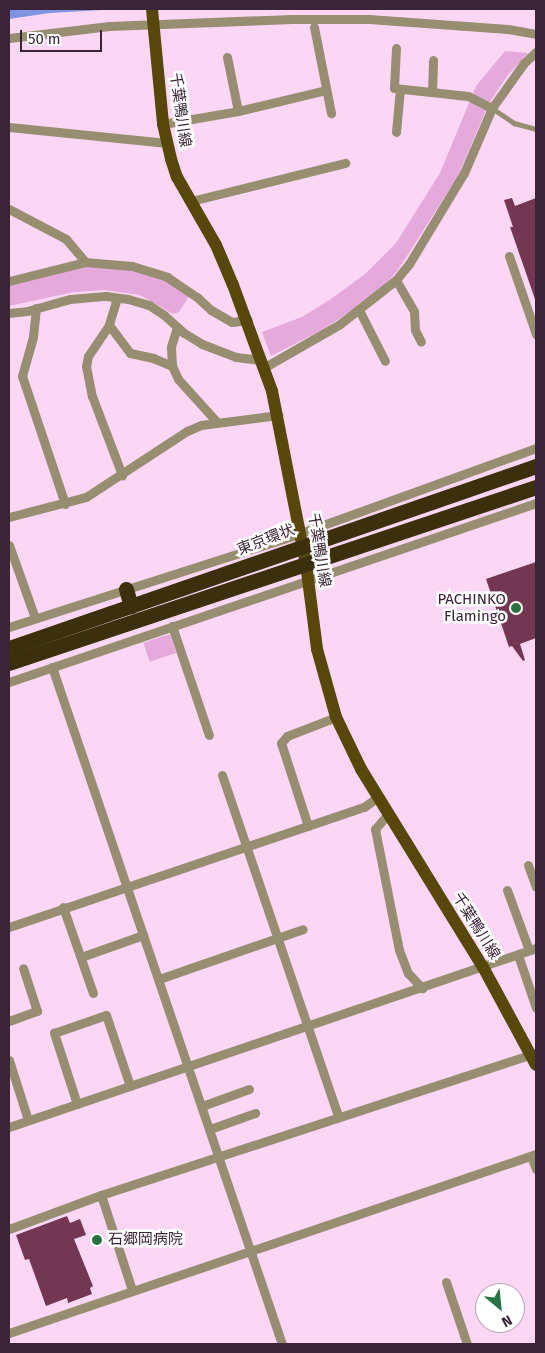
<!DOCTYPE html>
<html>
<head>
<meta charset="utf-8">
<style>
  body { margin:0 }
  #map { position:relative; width:545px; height:1353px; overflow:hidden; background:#fbd7f5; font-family:"Fira Sans","Noto Sans JP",sans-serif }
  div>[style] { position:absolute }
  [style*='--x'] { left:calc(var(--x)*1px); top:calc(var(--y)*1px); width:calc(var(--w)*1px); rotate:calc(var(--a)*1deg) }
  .green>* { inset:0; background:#e5a9db; transform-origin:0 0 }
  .water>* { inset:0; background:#7f93e1 }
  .building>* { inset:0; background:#733753 }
  .lane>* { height:4.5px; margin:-2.25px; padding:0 2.25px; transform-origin:2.25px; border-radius:2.25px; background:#978e72 }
  .street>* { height:9px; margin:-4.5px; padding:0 4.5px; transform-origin:4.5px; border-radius:4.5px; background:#978e72 }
  .primary>* { height:12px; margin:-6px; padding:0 6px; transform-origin:6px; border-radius:6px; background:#574709 }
  .highway>* { height:15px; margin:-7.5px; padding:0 7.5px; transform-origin:7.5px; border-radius:7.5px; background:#3b300b }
  .dots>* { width:14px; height:14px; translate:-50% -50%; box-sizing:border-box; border:2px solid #fff; border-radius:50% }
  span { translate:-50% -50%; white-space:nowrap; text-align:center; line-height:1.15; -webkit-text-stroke:5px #fff; paint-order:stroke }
  .street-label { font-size:15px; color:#3b2437 }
  .poi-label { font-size:15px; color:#3b2437 }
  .right { translate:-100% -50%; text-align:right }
  .left { translate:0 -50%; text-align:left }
  .frame { position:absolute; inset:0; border:10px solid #3b2437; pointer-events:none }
  .north { position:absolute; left:475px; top:1283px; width:50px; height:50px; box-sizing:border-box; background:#fff; border:1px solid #b1a7af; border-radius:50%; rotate:152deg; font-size:14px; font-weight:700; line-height:20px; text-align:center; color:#3b2437 }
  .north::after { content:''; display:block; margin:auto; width:18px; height:22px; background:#267343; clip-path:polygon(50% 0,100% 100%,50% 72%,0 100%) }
  .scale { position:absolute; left:20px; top:30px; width:82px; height:22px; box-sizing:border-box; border:2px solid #3b2437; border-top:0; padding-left:6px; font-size:15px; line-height:18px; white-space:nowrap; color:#3b2437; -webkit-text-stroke:4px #fff; paint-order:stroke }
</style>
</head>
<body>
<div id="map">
  <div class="green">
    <div style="clip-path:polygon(505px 51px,528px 53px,508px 75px,489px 103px,458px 176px,398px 270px,384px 286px,355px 309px,320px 331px,271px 356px,262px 332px,302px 317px,331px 299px,365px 274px,396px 243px,440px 173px,476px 86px)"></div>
    <div style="clip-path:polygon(91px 263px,123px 267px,162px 278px,189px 296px,179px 312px,173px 314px,140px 295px,105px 290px,74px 292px,9px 306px,9px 283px,30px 281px,53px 272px)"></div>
    <div style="left:170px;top:634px;width:20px;height:28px;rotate:72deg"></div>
  </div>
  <div class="water">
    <div style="clip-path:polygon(9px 9px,120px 9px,50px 13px,9px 19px)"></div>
  </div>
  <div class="building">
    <div style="clip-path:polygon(512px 198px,515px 206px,536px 198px,536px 302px,510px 227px,513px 227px,504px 200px)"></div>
    <div style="clip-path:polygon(536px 562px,536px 638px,520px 644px,525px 660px,523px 661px,512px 646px,509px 647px,486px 579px)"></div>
    <div style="clip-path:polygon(67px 1216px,70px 1223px,80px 1219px,86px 1235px,74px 1239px,93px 1286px,90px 1288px,92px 1294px,68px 1303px,67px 1298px,46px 1306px,29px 1259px,25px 1260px,16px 1235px)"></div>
  </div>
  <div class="lane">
    <div style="--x:492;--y:108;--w:27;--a:34"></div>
    <div style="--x:514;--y:123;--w:23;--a:15"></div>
  </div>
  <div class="street">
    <div style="--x:314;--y:27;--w:88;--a:78.8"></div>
    <div style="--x:9;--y:38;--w:101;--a:-6.8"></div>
    <div style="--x:109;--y:26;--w:183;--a:-2.2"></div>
    <div style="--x:292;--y:19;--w:77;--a:0"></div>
    <div style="--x:369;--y:19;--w:139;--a:4.1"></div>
    <div style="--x:508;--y:29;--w:28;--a:10"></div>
    <div style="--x:396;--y:48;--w:40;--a:92.9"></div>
    <div style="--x:394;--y:88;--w:74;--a:6.2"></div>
    <div style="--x:468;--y:96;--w:27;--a:27"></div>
    <div style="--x:227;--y:57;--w:55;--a:78.5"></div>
    <div style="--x:432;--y:92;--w:32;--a:-88"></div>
    <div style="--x:163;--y:124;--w:76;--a:-9.8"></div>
    <div style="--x:238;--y:111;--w:90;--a:-13.4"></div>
    <div style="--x:9;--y:127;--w:159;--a:5.8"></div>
    <div style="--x:396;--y:132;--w:43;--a:-84.7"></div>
    <div style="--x:191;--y:201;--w:159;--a:-13.9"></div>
    <div style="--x:9;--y:209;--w:64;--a:27.8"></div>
    <div style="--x:66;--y:239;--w:30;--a:50"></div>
    <div style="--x:509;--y:256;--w:83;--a:70.9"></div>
    <div style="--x:396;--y:280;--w:36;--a:60"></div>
    <div style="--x:414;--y:311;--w:19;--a:87"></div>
    <div style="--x:415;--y:330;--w:13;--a:63"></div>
    <div style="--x:9;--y:281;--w:78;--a:-14"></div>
    <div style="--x:85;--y:262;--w:47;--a:4.9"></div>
    <div style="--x:132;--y:266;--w:37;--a:17"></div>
    <div style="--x:167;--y:277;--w:36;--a:34"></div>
    <div style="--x:197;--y:297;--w:19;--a:43"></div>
    <div style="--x:211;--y:310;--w:24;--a:30"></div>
    <div style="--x:232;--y:322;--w:16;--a:-7"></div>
    <div style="--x:117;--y:298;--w:28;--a:107"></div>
    <div style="--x:109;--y:325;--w:37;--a:124"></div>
    <div style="--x:88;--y:356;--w:10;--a:101"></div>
    <div style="--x:86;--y:366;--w:31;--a:79"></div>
    <div style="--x:92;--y:396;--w:85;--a:69.2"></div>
    <div style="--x:36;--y:308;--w:29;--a:96"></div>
    <div style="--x:33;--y:337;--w:41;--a:105.8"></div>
    <div style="--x:22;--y:376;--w:135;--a:71.4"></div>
    <div style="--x:359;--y:310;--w:57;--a:63"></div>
    <div style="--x:9;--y:313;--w:18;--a:-6"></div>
    <div style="--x:27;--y:311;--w:45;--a:-15.6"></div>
    <div style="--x:70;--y:299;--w:36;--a:-5"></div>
    <div style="--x:106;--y:296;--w:22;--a:8"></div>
    <div style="--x:128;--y:299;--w:22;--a:16"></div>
    <div style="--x:149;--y:305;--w:18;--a:34"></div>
    <div style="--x:164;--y:315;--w:27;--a:42"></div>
    <div style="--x:184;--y:333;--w:21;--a:31"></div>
    <div style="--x:202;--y:344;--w:36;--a:21"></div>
    <div style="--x:236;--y:357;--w:26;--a:7"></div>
    <div style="--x:109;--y:325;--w:35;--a:53"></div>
    <div style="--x:130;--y:353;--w:24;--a:12"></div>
    <div style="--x:153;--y:358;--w:21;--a:23"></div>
    <div style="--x:177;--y:327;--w:21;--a:107"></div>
    <div style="--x:171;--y:347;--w:19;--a:87"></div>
    <div style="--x:172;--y:366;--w:14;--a:65"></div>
    <div style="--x:178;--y:379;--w:57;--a:47.9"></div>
    <div style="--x:265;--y:367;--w:86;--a:-29.8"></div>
    <div style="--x:340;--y:324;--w:71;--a:-38.2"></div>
    <div style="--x:396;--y:280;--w:21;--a:-51"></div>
    <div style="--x:409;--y:264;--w:106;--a:-58.9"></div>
    <div style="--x:464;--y:173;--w:71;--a:-66.7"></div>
    <div style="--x:492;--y:108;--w:55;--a:-54.6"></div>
    <div style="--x:524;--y:63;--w:16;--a:-43"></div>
    <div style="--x:9;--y:517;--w:80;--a:-14.6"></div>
    <div style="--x:86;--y:497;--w:121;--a:-33.2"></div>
    <div style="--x:187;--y:431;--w:15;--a:-23"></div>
    <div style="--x:201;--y:425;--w:78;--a:-7.4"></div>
    <div style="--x:9;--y:545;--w:77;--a:70.4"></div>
    <div style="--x:172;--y:626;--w:115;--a:71.3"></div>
    <div style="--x:9;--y:627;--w:307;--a:-17.8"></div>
    <div style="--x:301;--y:533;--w:250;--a:-19.9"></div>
    <div style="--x:52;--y:667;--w:715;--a:71.24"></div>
    <div style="--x:9;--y:682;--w:557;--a:-18.76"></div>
    <div style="--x:222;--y:775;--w:360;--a:71.2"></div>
    <div style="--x:388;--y:814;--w:20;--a:131"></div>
    <div style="--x:375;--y:829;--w:123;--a:78.8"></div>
    <div style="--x:399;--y:950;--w:25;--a:69"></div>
    <div style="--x:408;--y:973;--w:21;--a:47"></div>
    <div style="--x:308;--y:826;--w:87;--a:-108"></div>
    <div style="--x:281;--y:743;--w:9;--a:-49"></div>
    <div style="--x:287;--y:736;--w:53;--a:-21.2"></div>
    <div style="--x:528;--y:865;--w:23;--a:70"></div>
    <div style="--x:507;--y:890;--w:64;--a:69.9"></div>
    <div style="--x:63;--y:907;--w:91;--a:70.8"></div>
    <div style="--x:9;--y:927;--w:375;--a:-18.7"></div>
    <div style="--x:364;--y:807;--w:17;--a:-36"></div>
    <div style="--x:518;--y:955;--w:56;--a:71.2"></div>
    <div style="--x:81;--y:957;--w:66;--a:-19.5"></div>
    <div style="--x:159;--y:979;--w:152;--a:-19.1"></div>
    <div style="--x:9;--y:1021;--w:30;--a:-20"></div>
    <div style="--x:37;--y:1011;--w:45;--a:-108"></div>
    <div style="--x:9;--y:1060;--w:63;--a:72.4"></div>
    <div style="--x:77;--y:1104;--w:75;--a:-107.9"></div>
    <div style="--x:54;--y:1033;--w:55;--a:-19.1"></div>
    <div style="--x:106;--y:1015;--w:75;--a:71.3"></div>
    <div style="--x:202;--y:1106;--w:50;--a:-19.9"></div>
    <div style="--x:9;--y:1127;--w:557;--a:-18.76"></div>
    <div style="--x:210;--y:1129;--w:48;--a:-19.6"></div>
    <div style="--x:531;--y:1156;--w:14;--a:69"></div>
    <div style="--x:101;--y:1195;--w:100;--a:71.9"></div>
    <div style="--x:9;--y:1229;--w:98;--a:-20.3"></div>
    <div style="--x:101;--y:1195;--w:458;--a:-18.1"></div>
    <div style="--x:446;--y:1282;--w:65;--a:71.3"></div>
    <div style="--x:9;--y:1333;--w:557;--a:-18.76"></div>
  </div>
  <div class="primary">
    <div style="--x:152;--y:9;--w:116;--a:84.5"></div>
    <div style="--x:163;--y:124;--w:36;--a:77"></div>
    <div style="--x:171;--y:159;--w:19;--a:72"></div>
    <div style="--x:177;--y:177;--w:78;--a:60.2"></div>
    <div style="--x:216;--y:245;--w:43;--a:67"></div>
    <div style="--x:233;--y:285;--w:113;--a:69.8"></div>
    <div style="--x:272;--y:391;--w:176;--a:78.9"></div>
    <div style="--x:306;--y:564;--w:86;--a:82.6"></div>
    <div style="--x:317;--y:649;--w:71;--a:74.4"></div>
    <div style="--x:336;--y:717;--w:58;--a:64.3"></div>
    <div style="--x:361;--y:769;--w:233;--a:58.4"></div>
    <div style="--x:483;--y:967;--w:111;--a:61.6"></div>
  </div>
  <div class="highway">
    <div style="--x:126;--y:589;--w:18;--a:74"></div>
    <div style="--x:9;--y:648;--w:558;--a:-19.05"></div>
    <div style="--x:9;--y:663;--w:556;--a:-18.47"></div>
  </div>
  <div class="dots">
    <div style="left:516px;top:608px;background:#267343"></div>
    <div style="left:97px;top:1240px;background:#267343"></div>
  </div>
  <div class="street-label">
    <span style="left:180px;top:110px;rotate:82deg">千葉鴨川線</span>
    <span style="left:266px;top:540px;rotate:-21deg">東京環状</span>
    <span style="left:319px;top:550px;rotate:81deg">千葉鴨川線</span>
    <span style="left:476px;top:926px;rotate:58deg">千葉鴨川線</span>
  </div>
  <div class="poi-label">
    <span class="right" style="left:506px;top:608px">PACHINKO<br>Flamingo</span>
    <span class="left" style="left:108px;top:1240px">石郷岡病院</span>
  </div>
  <div class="frame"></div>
  <div class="north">N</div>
  <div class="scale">50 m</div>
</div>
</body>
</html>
